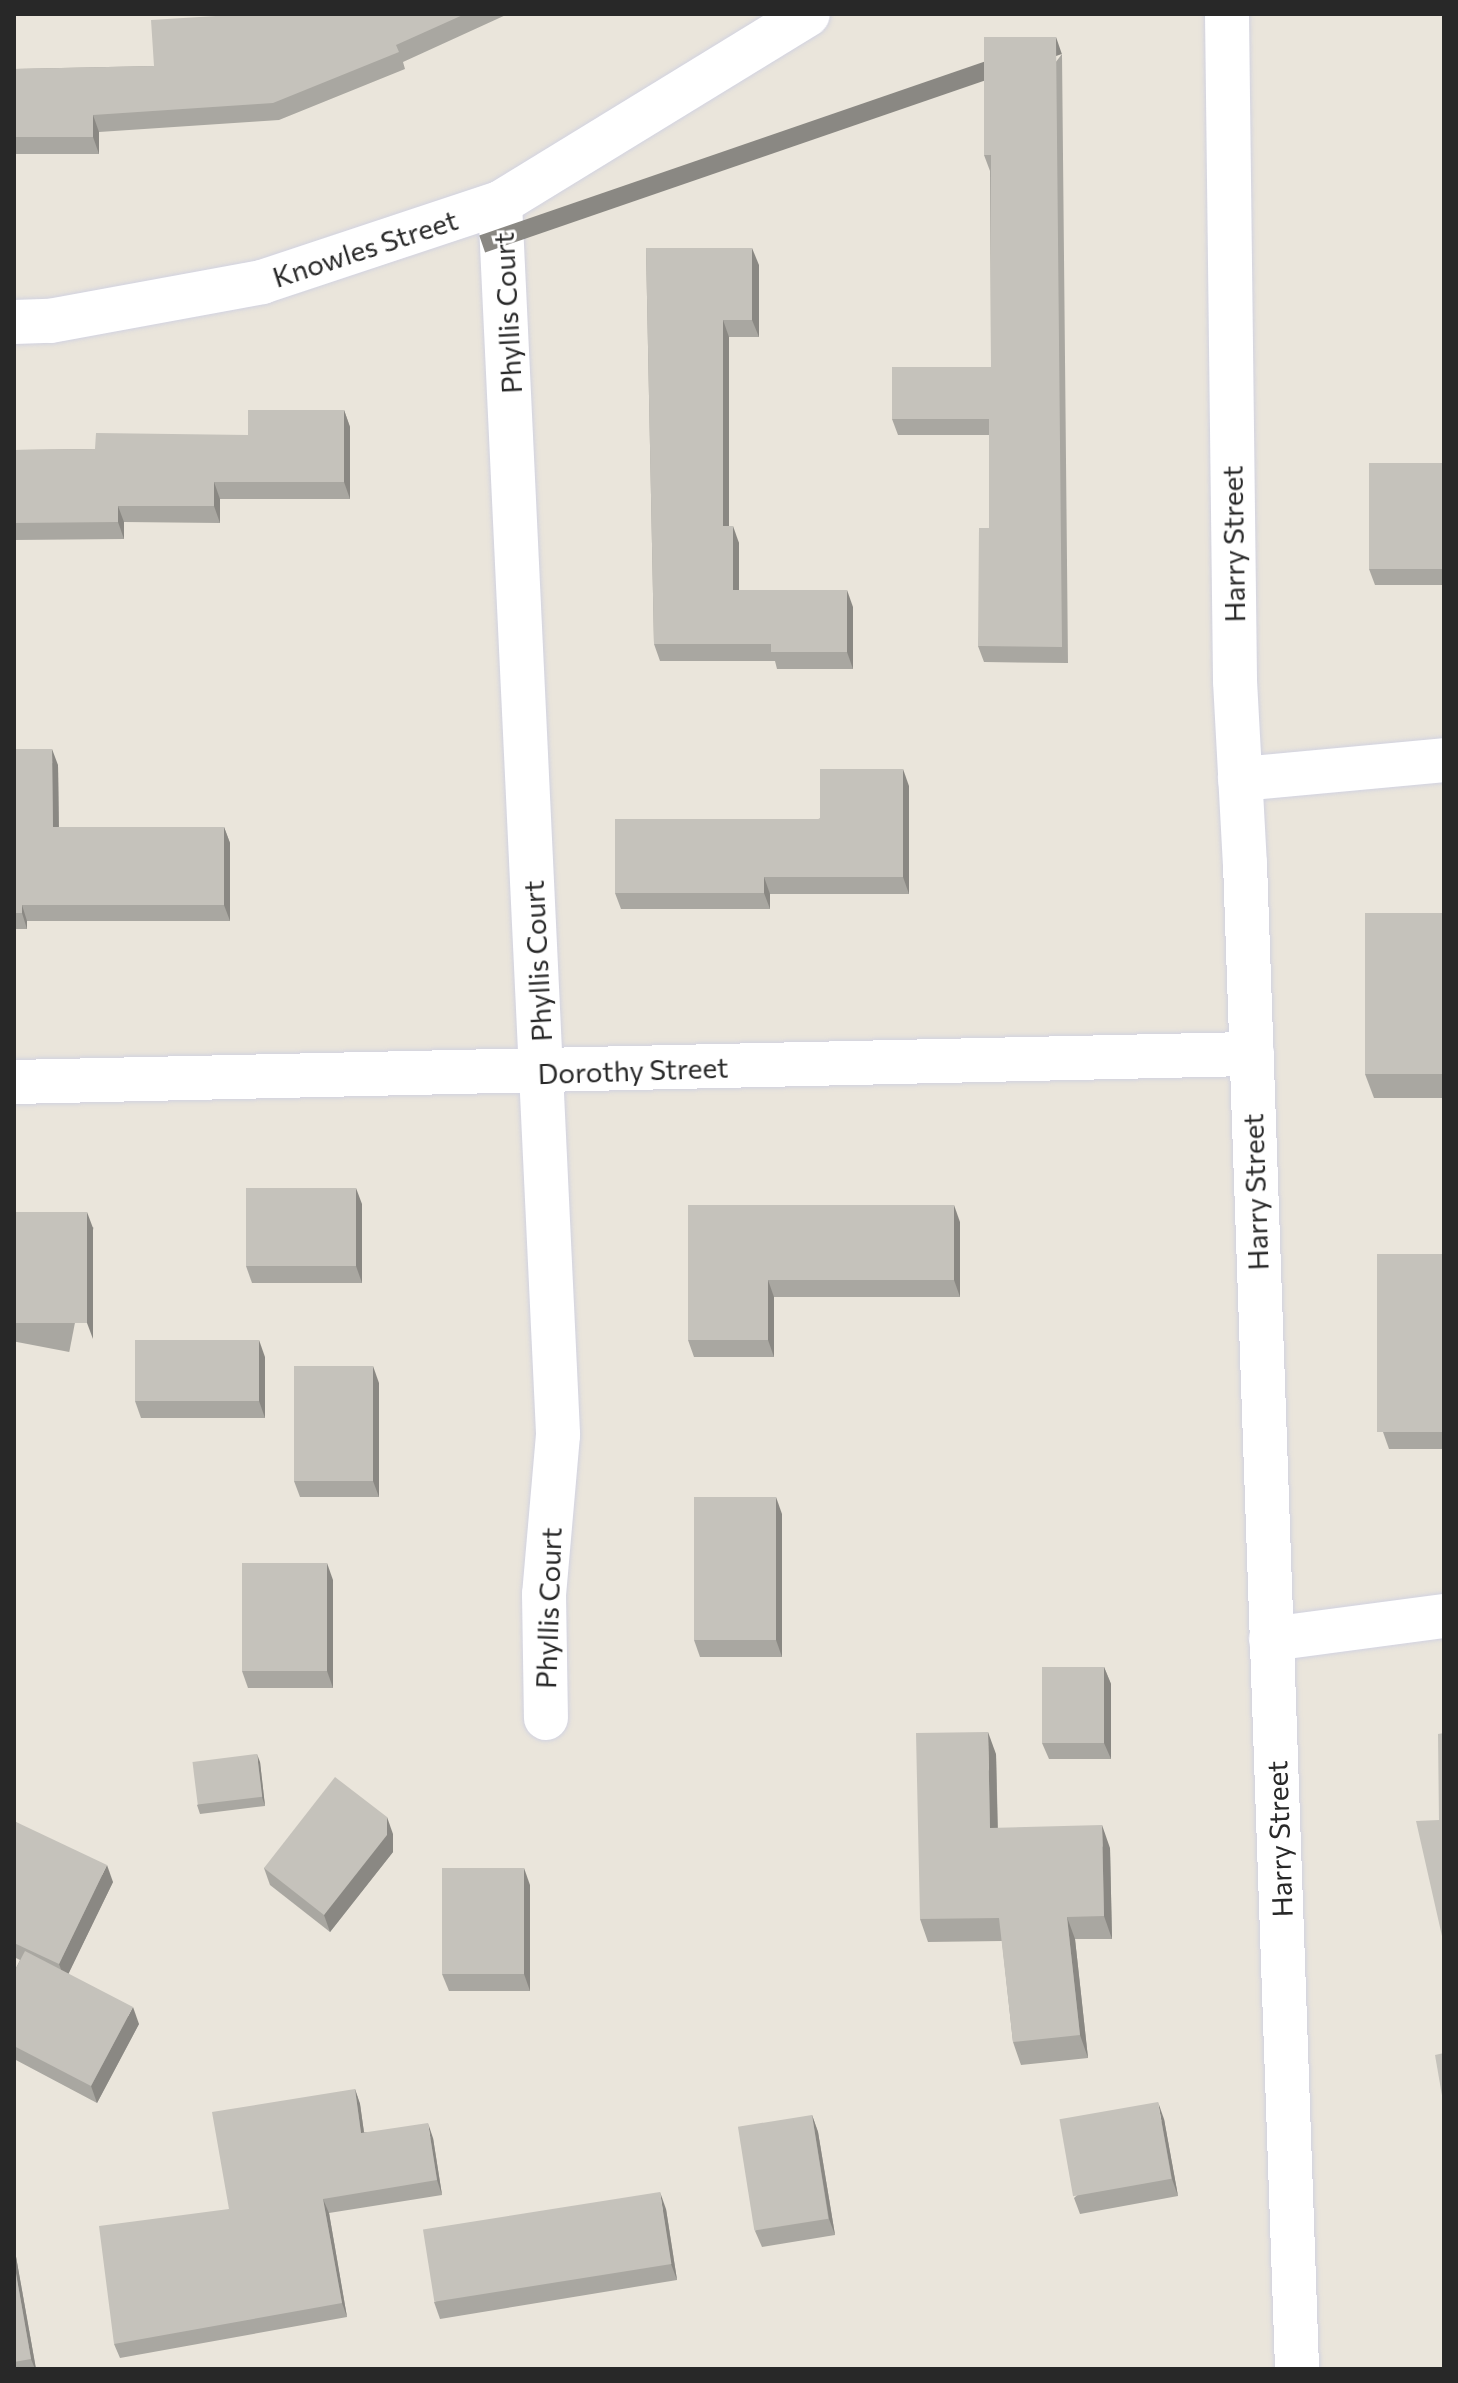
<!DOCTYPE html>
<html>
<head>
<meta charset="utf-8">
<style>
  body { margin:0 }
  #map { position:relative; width:1458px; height:2383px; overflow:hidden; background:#eae5db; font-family:Commissioner,sans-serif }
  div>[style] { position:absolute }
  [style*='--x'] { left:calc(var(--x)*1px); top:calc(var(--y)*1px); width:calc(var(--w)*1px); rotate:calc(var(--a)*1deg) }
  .roads { filter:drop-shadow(0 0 2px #d1d2e0) drop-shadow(0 0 2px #d1d2e0) }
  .minor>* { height:44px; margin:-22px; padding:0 22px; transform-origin:22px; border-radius:22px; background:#fff }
  .wall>* { inset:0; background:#a9a7a1; transform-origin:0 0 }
  .shaded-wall>* { inset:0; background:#8a8883; transform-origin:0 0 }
  .building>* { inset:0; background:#c5c2bb; transform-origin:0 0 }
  span { translate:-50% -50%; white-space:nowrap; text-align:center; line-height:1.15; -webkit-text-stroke:6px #fff; paint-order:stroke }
  .street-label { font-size:28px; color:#282828 }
  .frame { position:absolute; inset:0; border:16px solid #282828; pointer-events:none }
</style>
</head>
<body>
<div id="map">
  <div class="roads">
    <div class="minor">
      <div style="--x:1227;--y:14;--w:667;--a:89.31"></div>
      <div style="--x:1235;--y:681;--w:182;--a:86.9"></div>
      <div style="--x:1245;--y:863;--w:1507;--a:88.02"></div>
      <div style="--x:500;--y:203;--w:1233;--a:87.3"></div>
      <div style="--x:558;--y:1435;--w:160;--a:95"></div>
      <div style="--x:544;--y:1594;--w:124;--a:89.1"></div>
      <div style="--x:14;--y:322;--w:36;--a:-2"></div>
      <div style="--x:50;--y:321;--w:216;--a:-10.4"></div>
      <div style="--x:262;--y:282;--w:251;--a:-18.4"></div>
      <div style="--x:500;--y:203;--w:361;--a:-31.5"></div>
      <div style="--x:1240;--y:779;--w:205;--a:-5.3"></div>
      <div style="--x:14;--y:1082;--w:1238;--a:-1.3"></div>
      <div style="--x:1271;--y:1639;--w:175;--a:-7.6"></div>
    </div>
  </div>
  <div class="wall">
    <div style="clip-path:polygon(248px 14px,508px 14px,403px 62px,405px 69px,279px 120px,99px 132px,99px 154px,14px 154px,14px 69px,154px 66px)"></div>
    <div style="clip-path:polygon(1062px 54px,1068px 663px,984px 662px,978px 646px,989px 528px,989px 435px,898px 435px,892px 419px,991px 367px,990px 171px,984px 155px)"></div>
    <div style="clip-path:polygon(646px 248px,759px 265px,759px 337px,729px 337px,729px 526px,739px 543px,739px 590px,853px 607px,853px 669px,777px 669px,775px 661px,660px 661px,654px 644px)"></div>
    <div style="clip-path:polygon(344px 410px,350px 427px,350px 499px,220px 499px,220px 523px,124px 522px,124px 539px,14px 540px,14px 450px,95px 449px,248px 435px)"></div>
    <div style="clip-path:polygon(1444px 463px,1444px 585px,1375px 585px,1369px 569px)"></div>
    <div style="clip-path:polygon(14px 749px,58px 765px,59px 827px,224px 827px,230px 843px,230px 921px,27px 921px,27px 929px,14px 929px)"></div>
    <div style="clip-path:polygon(909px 786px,909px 894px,770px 894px,770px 909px,621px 909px,615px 893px)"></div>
    <div style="clip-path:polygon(1444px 913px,1444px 1098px,1374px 1098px,1365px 1074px)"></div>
    <div style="clip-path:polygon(362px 1204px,362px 1283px,252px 1283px,246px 1266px)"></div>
    <div style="clip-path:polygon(688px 1205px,960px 1222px,960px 1297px,774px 1297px,774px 1357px,694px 1357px,688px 1340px)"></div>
    <div style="left:14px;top:1212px;width:81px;height:127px;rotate:11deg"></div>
    <div style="clip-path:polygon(1444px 1254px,1444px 1449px,1389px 1449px,1383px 1432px)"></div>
    <div style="clip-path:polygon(265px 1357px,265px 1418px,141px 1418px,135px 1401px)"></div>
    <div style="clip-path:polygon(379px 1383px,379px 1497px,300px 1497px,294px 1481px)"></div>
    <div style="clip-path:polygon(782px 1514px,782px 1657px,700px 1657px,694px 1640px)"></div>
    <div style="clip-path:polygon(333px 1580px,333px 1688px,248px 1688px,242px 1671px)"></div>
    <div style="clip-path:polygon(1104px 1667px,1111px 1684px,1111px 1759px,1049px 1759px,1042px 1743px)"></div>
    <div style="clip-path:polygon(996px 1754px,998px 1828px,1110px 1848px,1112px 1939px,1075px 1939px,1088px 2058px,1021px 2065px,1013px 2042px,1002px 1941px,928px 1942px,920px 1919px)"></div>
    <div style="clip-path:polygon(260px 1762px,265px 1806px,200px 1814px,197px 1805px)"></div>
    <div style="clip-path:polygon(14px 1821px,113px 1882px,68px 1974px,139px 2024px,97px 2103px,14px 2059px,14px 1972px,20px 1960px,14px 1957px)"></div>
    <div style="clip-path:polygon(393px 1834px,393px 1852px,330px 1932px,270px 1885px,264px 1868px)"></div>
    <div style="clip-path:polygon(530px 1885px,530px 1991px,449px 1991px,442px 1974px)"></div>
    <div style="clip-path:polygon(355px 2089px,360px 2104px,364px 2132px,433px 2138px,442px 2195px,329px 2213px,347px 2317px,120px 2358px,114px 2344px,229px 2209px)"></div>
    <div style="clip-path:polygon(812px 2115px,818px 2132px,835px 2235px,762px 2247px,755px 2231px)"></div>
    <div style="clip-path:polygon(1164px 2119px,1178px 2196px,1080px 2214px,1074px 2198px)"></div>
    <div style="clip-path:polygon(666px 2209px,677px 2280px,440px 2319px,434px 2302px)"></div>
    <div style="clip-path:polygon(14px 2248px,15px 2251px,36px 2369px,14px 2369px)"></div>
  </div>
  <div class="shaded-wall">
    <div style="left:1056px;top:37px;width:18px;height:610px;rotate:71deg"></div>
    <div style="clip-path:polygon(93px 115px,99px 132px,99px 154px,93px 137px)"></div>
    <div style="clip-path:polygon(752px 248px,759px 265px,759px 337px,752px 320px)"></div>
    <div style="clip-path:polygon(723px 320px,729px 337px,729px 543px,723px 526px)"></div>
    <div style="clip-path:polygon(344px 410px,350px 427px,350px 499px,344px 482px)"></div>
    <div style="clip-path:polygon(214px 482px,220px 499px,220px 523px,214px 506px)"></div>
    <div style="clip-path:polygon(118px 506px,124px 522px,124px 539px,118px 522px)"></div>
    <div style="clip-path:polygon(733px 526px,739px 543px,739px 607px,733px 590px)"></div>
    <div style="clip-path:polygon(847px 590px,853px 607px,853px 669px,847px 652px)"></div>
    <div style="clip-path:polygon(52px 749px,58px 765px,59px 843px,53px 827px)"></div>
    <div style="clip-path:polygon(903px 769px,909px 786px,909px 894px,903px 877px)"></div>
    <div style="clip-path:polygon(224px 827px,230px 843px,230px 921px,224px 905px)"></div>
    <div style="clip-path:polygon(764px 877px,770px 894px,770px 909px,764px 893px)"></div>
    <div style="clip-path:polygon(22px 905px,27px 921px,27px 929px,22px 913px)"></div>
    <div style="clip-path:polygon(356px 1188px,362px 1204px,362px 1283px,356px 1266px)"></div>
    <div style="clip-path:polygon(954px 1205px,960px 1222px,960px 1297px,954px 1280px)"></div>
    <div style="clip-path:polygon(87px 1212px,93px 1228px,93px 1339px,87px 1323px)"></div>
    <div style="clip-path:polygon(768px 1280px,774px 1297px,774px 1357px,768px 1340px)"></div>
    <div style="clip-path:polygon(259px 1340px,265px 1357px,265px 1418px,259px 1401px)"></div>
    <div style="clip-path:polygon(373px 1366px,379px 1383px,379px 1497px,373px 1481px)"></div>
    <div style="clip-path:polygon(776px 1497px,782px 1514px,782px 1657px,776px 1640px)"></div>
    <div style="clip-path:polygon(327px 1563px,333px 1580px,333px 1688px,327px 1671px)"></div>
    <div style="clip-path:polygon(1104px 1667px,1111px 1684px,1111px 1759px,1104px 1743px)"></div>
    <div style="clip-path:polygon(988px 1732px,996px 1754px,998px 1851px,990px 1828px)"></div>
    <div style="clip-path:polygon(257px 1754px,260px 1762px,265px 1806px,262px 1797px)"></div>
    <div style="clip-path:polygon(387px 1817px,393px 1834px,393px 1852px,330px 1932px,324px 1915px)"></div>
    <div style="clip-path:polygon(1102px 1825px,1110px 1848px,1112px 1939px,1104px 1916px)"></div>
    <div style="clip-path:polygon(107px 1865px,113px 1882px,65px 1981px,59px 1964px)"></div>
    <div style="clip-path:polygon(524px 1868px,530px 1885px,530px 1991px,524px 1974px)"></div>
    <div style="clip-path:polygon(1067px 1917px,1075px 1939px,1088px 2058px,1080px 2035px)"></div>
    <div style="clip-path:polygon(133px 2007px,139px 2024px,97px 2103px,91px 2086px)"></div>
    <div style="clip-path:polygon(355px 2089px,360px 2104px,366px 2147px,361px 2133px)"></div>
    <div style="clip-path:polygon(1158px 2102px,1164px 2119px,1178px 2196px,1172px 2179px)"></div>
    <div style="clip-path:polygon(812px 2115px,818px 2132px,835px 2235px,829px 2219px)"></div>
    <div style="clip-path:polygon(428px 2123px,433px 2138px,442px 2195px,437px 2180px)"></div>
    <div style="clip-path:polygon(660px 2192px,666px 2209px,677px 2280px,671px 2264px)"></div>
    <div style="clip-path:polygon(323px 2199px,329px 2213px,347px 2317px,342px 2303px)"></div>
    <div style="clip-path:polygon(14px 2248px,15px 2251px,36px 2369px,35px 2369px,31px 2359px,14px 2262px)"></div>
  </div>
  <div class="building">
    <div style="clip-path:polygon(248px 14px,465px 14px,396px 45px,399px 52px,273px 103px,93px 115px,93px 137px,14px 137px,14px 69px,154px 66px,151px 20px)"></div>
    <div style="clip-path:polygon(984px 37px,1056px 37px,1062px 647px,978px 646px,979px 528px,989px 528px,989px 419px,892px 419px,892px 367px,991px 367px,991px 155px,984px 155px)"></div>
    <div style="clip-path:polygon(646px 248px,752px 248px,752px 320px,723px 320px,723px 526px,733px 526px,733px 590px,847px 590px,847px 652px,771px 652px,771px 644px,654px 644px)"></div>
    <div style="clip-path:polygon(248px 410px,344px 410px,344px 482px,214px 482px,214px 506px,118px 506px,118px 522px,14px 523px,14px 450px,95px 449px,96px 433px,248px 435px)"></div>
    <div style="left:1369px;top:463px;width:75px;height:106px"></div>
    <div style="clip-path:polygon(14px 749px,52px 749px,53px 827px,224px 827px,224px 905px,22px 905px,22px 913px,14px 913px)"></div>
    <div style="clip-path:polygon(820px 769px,903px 769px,903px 877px,764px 877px,764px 893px,615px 893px,615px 819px,820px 819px)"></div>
    <div style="left:1365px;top:913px;width:79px;height:161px"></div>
    <div style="left:246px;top:1188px;width:110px;height:78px"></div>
    <div style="clip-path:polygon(688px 1205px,954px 1205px,954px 1280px,768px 1280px,768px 1340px,688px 1340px)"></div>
    <div style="left:14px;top:1212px;width:73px;height:111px"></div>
    <div style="left:1377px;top:1254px;width:67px;height:178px"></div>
    <div style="left:135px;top:1340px;width:124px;height:61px"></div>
    <div style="left:294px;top:1366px;width:79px;height:115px"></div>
    <div style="left:694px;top:1497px;width:82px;height:143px"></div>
    <div style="left:242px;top:1563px;width:85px;height:108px"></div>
    <div style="left:1042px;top:1667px;width:62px;height:76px"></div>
    <div style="clip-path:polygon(988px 1732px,990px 1828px,1102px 1825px,1104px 1916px,1067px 1917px,1080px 2035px,1013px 2042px,999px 1918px,920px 1919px,916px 1733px)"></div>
    <div style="clip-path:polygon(1444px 1733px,1444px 1945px,1416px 1821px,1439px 1820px,1438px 1734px)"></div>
    <div style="left:257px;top:1754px;width:43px;height:65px;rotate:83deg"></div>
    <div style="clip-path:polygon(335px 1777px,387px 1817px,387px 1835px,324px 1915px,264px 1868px)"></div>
    <div style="clip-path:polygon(14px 1821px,107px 1865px,59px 1964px,14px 1943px)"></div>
    <div style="left:524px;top:1868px;width:106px;height:82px;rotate:90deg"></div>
    <div style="clip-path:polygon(25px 1951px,133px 2007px,91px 2086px,14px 2046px,14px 1972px)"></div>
    <div style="clip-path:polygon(1444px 2053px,1444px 2107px,1435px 2055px)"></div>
    <div style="clip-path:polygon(355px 2089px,361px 2133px,428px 2123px,437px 2180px,323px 2199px,342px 2303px,114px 2344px,99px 2226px,229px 2209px,212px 2112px)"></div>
    <div style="left:1158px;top:2102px;width:78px;height:100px;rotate:80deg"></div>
    <div style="left:812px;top:2115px;width:105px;height:75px;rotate:81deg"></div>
    <div style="left:660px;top:2192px;width:73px;height:240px;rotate:81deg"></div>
    <div style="clip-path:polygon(14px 2262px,31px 2359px,14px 2362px)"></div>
  </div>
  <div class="street-label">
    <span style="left:365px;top:248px;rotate:-18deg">Knowles Street</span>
    <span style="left:507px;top:313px;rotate:-93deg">Phyllis Court</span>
    <span style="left:1233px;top:544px;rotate:-91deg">Harry Street</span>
    <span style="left:537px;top:961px;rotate:-93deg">Phyllis Court</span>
    <span style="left:633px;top:1070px;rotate:-2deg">Dorothy Street</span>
    <span style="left:1255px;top:1192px;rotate:-92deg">Harry Street</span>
    <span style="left:548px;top:1608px;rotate:-88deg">Phyllis Court</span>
    <span style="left:1279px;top:1839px;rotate:-92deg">Harry Street</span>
  </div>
  <div class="frame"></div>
</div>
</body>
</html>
